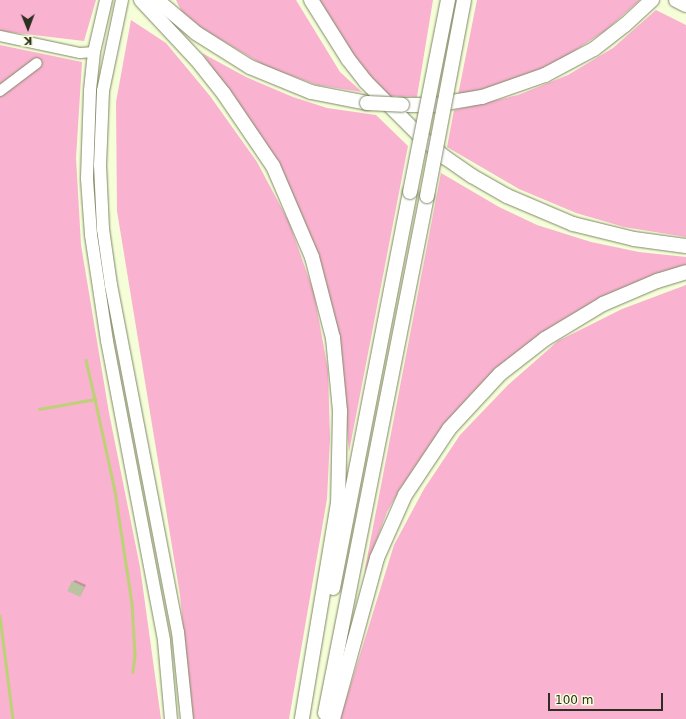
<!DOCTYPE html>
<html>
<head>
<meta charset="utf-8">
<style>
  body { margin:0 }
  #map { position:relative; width:686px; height:719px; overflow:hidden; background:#f5fed9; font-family:"DejaVu Sans",sans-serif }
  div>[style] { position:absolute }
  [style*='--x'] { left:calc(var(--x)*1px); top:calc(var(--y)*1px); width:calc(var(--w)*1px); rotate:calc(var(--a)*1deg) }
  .green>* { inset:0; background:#f9b2cf }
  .shadow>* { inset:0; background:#0003 }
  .stream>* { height:2.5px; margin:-1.25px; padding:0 1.25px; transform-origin:1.25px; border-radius:1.25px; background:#bdd177 }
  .building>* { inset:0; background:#bac39f; transform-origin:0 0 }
  .roads { filter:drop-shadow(0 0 1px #7f8765) drop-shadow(0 0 1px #7f8765) }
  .minor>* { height:10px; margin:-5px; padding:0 5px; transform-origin:5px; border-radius:5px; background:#fff }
  .major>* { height:12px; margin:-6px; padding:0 6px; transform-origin:6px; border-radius:6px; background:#fff }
  .highway>* { height:14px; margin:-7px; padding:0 7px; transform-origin:7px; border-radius:7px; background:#fff }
  .bridges { filter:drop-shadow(0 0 1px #7f8765) drop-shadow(0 0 1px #7f8765) }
  .highway-bridge>* { height:14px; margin:-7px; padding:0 7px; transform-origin:7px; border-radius:7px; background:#fff }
  span { translate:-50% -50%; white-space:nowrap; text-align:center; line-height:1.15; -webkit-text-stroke:3px #f5fed9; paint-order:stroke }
  .north { position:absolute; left:8px; top:8px; width:40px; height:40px; -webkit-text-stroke:3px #f5fed9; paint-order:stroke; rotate:179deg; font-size:11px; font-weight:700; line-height:16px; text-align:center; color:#2c2f21 }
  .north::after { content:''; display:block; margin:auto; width:14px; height:18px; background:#2c2f21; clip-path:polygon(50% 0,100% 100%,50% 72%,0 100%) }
  .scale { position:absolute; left:548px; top:693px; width:115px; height:18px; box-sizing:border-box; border:2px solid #2c2f21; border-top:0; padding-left:5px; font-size:12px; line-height:14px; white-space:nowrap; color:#2c2f21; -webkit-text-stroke:3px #f5fed9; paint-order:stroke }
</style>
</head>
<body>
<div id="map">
  <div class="green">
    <div style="clip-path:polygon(0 0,96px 0,84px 41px,0 31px)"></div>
    <div style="clip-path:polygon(176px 0,296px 0,340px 72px,362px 92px,317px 85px,265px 66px,203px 29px,182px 12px)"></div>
    <div style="clip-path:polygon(318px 0,433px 0,417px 97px,388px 96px,359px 65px)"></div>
    <div style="clip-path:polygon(477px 0,640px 0,605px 31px,551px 66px,500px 85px,458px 95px)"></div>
    <div style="clip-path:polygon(656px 10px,686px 25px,686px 237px,624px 227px,576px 213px,519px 189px,447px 147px,454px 110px,518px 95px,568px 75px,613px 48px)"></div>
    <div style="clip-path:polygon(131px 20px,166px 43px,210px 96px,257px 162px,289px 222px,314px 293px,328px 370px,330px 438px,327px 499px,289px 719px,192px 719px,180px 595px,117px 211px,116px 102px)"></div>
    <div style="clip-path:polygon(0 45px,82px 62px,76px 158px,81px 245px,109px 413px,140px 567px,161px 719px,0 719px)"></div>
    <div style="clip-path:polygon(202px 53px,246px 77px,293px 97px,327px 108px,376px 115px,408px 146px,349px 452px,340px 345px,326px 283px,313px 242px,288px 185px,268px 147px)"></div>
    <div style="clip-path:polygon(441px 173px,499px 207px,537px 225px,591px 242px,639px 252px,686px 257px,686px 267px,609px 294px,559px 322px,472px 393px,431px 443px,400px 489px,387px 512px,364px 574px)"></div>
    <div style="clip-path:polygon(686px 285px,686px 719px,340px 719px,394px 545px,424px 489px,460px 435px,508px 385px,558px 341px,622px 309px)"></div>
  </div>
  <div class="shadow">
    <div style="clip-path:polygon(75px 580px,86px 585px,80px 596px,73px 582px)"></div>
  </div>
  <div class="stream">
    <div style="--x:86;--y:360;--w:40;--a:77"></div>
    <div style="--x:39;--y:409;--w:57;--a:-10.1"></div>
    <div style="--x:95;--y:399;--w:94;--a:77.7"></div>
    <div style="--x:115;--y:491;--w:113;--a:81.4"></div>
    <div style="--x:132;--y:603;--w:52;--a:86.7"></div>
    <div style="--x:135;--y:655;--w:17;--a:97"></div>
    <div style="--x:0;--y:616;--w:104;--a:82.8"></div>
  </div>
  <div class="building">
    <div style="left:72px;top:581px;width:14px;height:11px;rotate:25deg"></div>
  </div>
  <div class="roads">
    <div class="minor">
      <div style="--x:0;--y:36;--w:82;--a:12"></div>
      <div style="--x:80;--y:53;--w:14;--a:-4"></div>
      <div style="--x:0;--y:91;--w:46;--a:-37.1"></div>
    </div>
    <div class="major">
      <div style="--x:106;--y:0;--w:53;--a:103"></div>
      <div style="--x:94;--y:52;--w:39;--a:96"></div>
      <div style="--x:90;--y:91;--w:88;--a:92"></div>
      <div style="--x:87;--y:179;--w:56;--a:85.9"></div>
      <div style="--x:91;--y:235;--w:107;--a:81.4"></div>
      <div style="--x:107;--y:341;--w:305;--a:79.2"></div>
      <div style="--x:164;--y:641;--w:78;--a:84.9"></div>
      <div style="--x:122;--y:0;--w:93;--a:101.8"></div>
      <div style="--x:103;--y:91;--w:74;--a:92.3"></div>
      <div style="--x:100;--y:165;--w:64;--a:87.3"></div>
      <div style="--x:103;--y:229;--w:57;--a:81.9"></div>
      <div style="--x:111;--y:285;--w:353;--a:79.1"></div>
      <div style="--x:178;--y:632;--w:87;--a:84.1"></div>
    </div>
    <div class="highway">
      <div style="--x:141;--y:0;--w:82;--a:47"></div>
      <div style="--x:197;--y:60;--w:43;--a:51.5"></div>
      <div style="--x:224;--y:94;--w:87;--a:55.8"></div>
      <div style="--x:273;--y:166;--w:99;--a:66.8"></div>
      <div style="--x:312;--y:257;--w:84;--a:75.5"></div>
      <div style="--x:333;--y:338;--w:73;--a:84.5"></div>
      <div style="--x:340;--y:411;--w:92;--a:91.2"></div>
      <div style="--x:338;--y:503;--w:219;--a:99.5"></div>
      <div style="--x:157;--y:0;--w:51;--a:40.2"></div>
      <div style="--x:196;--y:33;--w:64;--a:32.2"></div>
      <div style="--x:250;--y:67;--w:66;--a:22.3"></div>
      <div style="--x:311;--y:92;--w:57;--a:11.1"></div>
      <div style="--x:311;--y:0;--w:70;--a:57.9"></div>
      <div style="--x:348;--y:59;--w:29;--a:52"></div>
      <div style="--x:366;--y:82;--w:74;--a:45"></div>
      <div style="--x:418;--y:134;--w:37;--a:41"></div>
      <div style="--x:446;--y:158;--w:32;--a:35"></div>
      <div style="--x:472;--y:176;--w:40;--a:29.7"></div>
      <div style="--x:507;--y:196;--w:72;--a:23"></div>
      <div style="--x:573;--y:224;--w:63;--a:13.8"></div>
      <div style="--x:634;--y:239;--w:52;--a:7.7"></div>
      <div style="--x:676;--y:0;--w:11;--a:27"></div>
      <div style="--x:402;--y:105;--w:32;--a:0"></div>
      <div style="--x:434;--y:105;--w:49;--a:-9.5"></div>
      <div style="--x:482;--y:97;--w:67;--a:-19.2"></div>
      <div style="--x:545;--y:75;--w:55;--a:-28"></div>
      <div style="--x:594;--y:49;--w:39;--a:-38"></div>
      <div style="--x:625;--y:25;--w:37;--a:-43"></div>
      <div style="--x:333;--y:588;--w:403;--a:-79"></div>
      <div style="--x:325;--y:713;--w:527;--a:-78.84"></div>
      <div style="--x:333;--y:719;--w:167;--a:-74.7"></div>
      <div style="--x:377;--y:558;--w:69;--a:-66"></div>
      <div style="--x:405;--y:495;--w:79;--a:-56.3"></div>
      <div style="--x:449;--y:429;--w:75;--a:-47.2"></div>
      <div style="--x:500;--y:374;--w:57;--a:-37.9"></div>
      <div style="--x:545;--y:339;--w:68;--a:-31.1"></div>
      <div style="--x:603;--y:304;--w:59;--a:-23.1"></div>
      <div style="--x:657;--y:281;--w:30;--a:-17"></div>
    </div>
  </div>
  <div class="bridges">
    <div class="highway-bridge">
      <div style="--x:367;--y:103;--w:35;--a:3"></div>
      <div style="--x:410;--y:192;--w:196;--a:-78.8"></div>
      <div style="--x:427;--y:196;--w:199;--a:-79.3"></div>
    </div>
  </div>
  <div class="north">K</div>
  <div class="scale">100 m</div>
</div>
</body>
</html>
